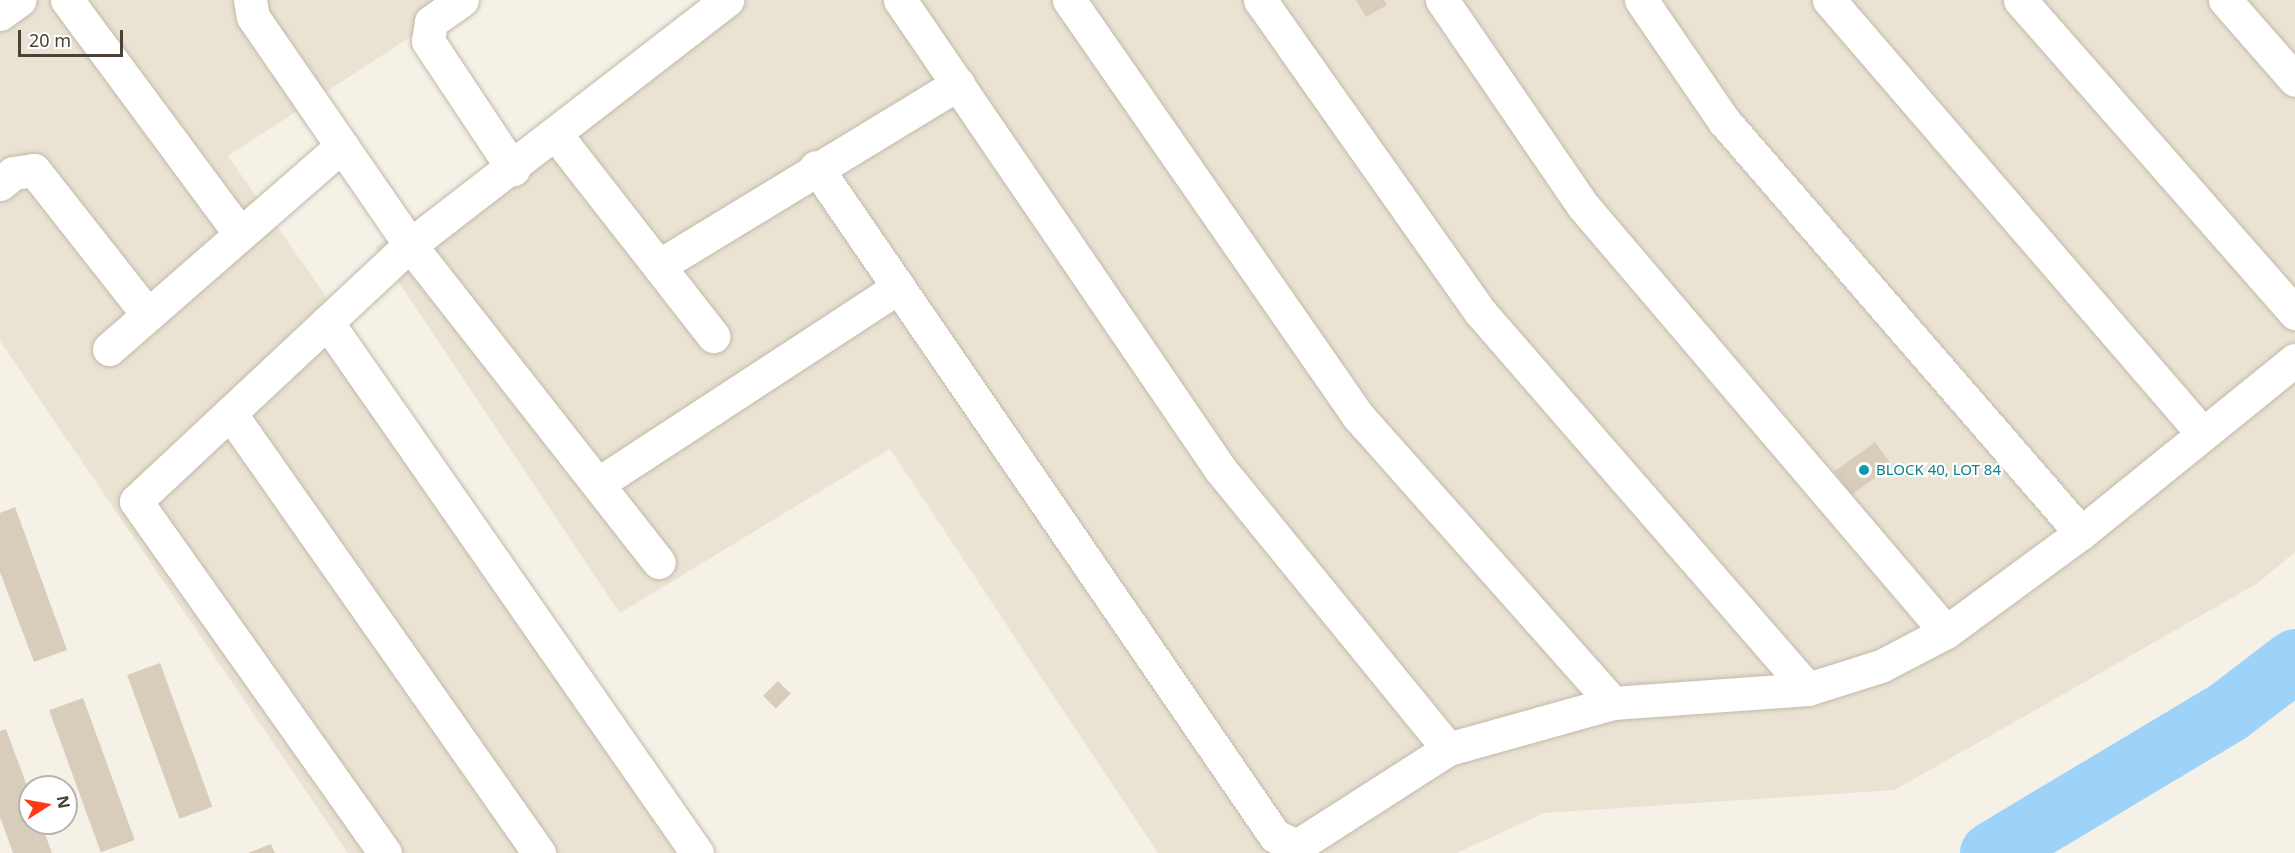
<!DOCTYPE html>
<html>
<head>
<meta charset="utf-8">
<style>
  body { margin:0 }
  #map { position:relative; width:2295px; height:853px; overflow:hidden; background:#f5f1e7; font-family:"Noto Sans",sans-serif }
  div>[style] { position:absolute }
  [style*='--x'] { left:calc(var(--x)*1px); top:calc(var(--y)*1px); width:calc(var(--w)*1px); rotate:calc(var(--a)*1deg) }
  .residential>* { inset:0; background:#eae3d4 }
  .river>* { height:63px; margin:-31.5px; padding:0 31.5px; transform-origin:31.5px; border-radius:31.5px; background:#9dd2f9 }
  .building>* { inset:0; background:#d8cdbb; transform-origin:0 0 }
  .roads { filter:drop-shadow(0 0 2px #c2b9a8) drop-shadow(0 0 2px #c2b9a8) }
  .minor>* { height:33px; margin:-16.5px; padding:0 16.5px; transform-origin:16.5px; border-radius:16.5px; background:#fff }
  .dots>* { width:16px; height:16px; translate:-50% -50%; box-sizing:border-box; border:3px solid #fff; border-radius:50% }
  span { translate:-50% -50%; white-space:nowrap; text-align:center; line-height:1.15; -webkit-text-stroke:4.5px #fff; paint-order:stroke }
  .culture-label { font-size:15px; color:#0d838f }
  .left { translate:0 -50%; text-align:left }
  .north { position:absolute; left:18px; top:775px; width:60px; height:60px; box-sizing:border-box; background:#fff; border:2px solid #b6b3ae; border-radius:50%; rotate:79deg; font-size:16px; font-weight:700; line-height:24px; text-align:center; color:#494235 }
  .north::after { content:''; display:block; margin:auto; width:21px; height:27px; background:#ff3914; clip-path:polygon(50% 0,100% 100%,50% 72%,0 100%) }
  .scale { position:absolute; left:18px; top:30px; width:105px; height:27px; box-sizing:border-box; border:3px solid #494235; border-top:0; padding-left:8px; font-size:18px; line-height:21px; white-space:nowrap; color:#494235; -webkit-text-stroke:4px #fff; paint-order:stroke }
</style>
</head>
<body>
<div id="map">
  <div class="residential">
    <div style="clip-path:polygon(0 0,467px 0,228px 156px,714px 853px,348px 853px,0 341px)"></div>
    <div style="clip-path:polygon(729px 0,2295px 0,2295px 552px,2258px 583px,1895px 790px,1544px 813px,1457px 853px,1158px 853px,890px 449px,620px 613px,375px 247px)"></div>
  </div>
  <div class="river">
    <div style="--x:1991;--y:853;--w:276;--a:-30.9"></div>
    <div style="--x:2228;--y:711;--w:84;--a:-37.3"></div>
  </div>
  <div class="building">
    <div style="clip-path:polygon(1356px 0,1384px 0,1387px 5px,1366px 17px)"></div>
    <div style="left:1875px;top:442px;width:29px;height:50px;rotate:54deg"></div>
    <div style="clip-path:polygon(15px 507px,67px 650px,34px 662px,0 572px,0 513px)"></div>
    <div style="left:160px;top:663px;width:153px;height:35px;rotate:70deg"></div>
    <div style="left:778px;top:681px;width:18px;height:21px;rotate:45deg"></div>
    <div style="left:83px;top:698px;width:151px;height:36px;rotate:70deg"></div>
    <div style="clip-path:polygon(6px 729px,30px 794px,30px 823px,41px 823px,52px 853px,13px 853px,0 817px,0 731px)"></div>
    <div style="clip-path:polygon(271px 844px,275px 853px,248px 853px)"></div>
  </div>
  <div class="roads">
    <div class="minor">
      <div style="--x:67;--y:0;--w:291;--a:53.5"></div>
      <div style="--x:250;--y:0;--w:17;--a:80"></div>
      <div style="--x:253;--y:17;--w:277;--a:55.4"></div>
      <div style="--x:410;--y:245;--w:403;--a:51.9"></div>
      <div style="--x:462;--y:0;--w:38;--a:145"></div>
      <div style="--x:431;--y:22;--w:19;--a:99"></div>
      <div style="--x:428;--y:41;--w:154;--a:56.4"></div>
      <div style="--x:900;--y:0;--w:568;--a:55.69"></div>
      <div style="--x:1220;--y:469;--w:361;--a:50.8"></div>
      <div style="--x:1069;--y:0;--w:507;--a:55.21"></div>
      <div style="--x:1358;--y:416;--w:384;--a:48.4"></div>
      <div style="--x:1260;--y:0;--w:383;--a:54.8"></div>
      <div style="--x:1481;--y:313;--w:498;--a:49"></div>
      <div style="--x:1442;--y:0;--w:251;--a:55.6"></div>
      <div style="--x:1584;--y:207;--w:558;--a:49.58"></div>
      <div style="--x:1829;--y:0;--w:573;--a:49.25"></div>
      <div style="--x:2020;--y:0;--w:417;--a:48.7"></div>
      <div style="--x:2225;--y:0;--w:106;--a:48.8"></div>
      <div style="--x:0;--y:14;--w:24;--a:-36"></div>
      <div style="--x:557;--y:136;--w:254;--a:52"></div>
      <div style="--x:816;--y:167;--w:811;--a:55.55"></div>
      <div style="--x:1275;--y:836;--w:24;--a:24"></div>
      <div style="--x:1297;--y:846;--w:179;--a:-32.7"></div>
      <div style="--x:1448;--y:749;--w:171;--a:-15.6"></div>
      <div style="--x:1613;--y:703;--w:196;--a:-4.1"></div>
      <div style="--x:1808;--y:689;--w:77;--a:-17.5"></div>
      <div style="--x:1881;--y:666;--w:73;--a:-27.6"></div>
      <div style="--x:1946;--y:632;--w:167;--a:-36.3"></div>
      <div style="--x:2081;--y:533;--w:545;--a:-130.91"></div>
      <div style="--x:1724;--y:121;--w:147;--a:-124.4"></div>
      <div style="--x:0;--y:184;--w:17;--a:-40"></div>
      <div style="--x:13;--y:173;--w:21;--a:-8"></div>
      <div style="--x:34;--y:170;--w:184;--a:51.8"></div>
      <div style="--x:660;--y:265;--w:349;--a:-31.3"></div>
      <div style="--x:327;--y:322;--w:647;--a:55.13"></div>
      <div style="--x:109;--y:349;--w:309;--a:-41.1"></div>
      <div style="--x:230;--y:413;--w:538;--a:54.92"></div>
      <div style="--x:599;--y:483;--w:358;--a:-33.2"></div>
      <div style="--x:2081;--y:533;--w:275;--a:-39"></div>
      <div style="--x:385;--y:853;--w:431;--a:-125.3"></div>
      <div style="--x:136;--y:501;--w:375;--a:-43.1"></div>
      <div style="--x:410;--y:245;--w:401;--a:-37.7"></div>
    </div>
  </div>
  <div class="dots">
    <div style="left:1864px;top:470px;background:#0f9aa8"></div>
  </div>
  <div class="culture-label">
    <span class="left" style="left:1876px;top:470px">BLOCK 40, LOT 84</span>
  </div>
  <div class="north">N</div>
  <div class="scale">20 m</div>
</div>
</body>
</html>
